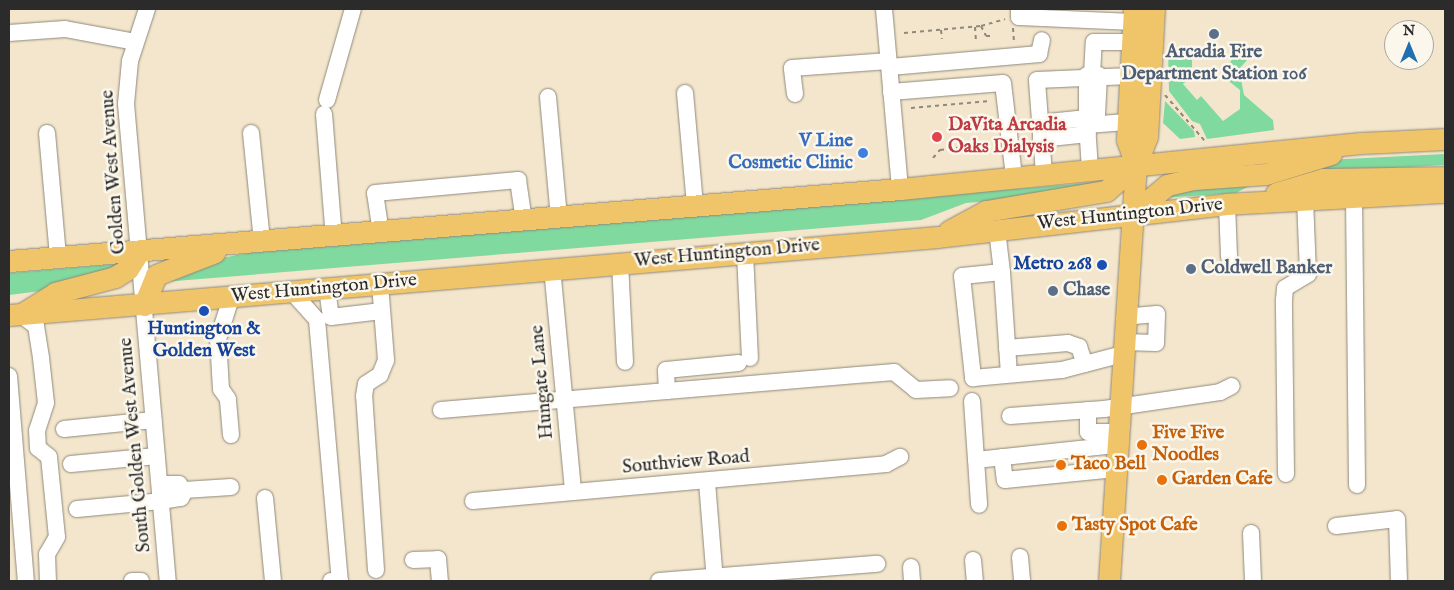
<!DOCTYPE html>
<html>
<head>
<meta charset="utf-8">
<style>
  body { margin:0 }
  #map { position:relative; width:1454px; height:590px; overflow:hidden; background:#f3e6cc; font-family:"IM FELL English",serif }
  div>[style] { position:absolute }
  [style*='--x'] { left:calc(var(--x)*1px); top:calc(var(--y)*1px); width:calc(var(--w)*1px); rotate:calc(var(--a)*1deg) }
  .green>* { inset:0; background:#80d99e }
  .path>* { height:2px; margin-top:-1px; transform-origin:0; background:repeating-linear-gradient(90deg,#8f887c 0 4px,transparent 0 8px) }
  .roads { filter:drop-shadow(0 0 1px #8f887c) drop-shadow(0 0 1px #8f887c) }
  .minor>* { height:16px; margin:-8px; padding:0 8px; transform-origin:8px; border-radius:8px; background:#fff }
  .major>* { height:21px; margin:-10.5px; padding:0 10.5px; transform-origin:10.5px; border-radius:10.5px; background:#f0c469 }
  .dots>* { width:14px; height:14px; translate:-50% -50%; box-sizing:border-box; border:2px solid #fbf7ec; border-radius:50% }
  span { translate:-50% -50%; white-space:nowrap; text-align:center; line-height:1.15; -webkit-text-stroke:5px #fbf7ec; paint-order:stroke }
  .service-label { font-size:19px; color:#4e5e75; font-weight:700 }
  .left { translate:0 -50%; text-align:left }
  .health-label { font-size:19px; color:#be3a42; font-weight:700 }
  .shop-label { font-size:19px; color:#366cbe; font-weight:700 }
  .right { translate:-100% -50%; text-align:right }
  .street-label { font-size:19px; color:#2b2b2b }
  .transit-label { font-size:19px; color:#164399; font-weight:700 }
  .food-label { font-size:19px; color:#c56008; font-weight:700 }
  .frame { position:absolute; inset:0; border:10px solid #2b2b2b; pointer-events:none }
  .north { position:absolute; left:1384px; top:20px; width:50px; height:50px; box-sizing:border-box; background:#fbf7ec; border:1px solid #a8a59f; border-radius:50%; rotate:0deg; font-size:14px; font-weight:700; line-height:20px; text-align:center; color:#2b2b2b }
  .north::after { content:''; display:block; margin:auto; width:18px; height:22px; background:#1f6fb2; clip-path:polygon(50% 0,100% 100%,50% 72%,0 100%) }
</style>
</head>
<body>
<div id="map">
  <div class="green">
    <div style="clip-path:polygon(1168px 46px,1192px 48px,1192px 76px,1183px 84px,1197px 100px,1201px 96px,1223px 121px,1240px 109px,1240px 90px,1225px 78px,1225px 73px,1234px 55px,1247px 55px,1249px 58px,1239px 69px,1244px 95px,1273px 120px,1274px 130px,1207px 139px,1200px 124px,1192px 121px,1169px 91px)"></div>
    <div style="clip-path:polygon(1165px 101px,1194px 131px,1195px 137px,1180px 139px,1163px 123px)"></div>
    <div style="clip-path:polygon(1445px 154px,1445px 165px,1291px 174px,1326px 160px)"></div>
    <div style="clip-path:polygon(1099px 182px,1070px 194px,966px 203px,921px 220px,163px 282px,201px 262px,248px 253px)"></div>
    <div style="clip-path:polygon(1255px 183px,1236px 193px,1162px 198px,1187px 187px)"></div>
    <div style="clip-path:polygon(117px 264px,118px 270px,49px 290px,9px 295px,9px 273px)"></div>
  </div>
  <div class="path">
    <div style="--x:981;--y:26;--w:11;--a:63"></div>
    <div style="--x:986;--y:36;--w:8;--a:0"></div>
    <div style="--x:975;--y:27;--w:16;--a:86"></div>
    <div style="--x:1013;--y:28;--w:16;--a:86"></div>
    <div style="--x:941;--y:30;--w:9;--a:84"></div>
    <div style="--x:904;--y:33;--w:77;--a:-5.2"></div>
    <div style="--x:981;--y:26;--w:25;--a:-16"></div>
    <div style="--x:1165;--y:95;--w:60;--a:49.1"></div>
    <div style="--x:911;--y:108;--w:79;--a:-5.1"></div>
    <div style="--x:971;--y:147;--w:8;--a:83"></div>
    <div style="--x:953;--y:149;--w:7;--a:90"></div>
    <div style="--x:933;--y:158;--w:11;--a:-49"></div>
    <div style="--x:940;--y:150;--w:31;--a:-7"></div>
  </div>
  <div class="roads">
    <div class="minor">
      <div style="--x:147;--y:9;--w:55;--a:108.1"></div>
      <div style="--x:130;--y:61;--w:43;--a:95.3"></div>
      <div style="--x:126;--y:104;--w:479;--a:85"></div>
      <div style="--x:884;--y:9;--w:181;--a:84.9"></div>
      <div style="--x:1019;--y:9;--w:8;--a:90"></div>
      <div style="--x:1019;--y:17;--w:114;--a:2.5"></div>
      <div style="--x:9;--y:33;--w:56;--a:-4.1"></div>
      <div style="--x:65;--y:29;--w:71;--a:10.5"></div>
      <div style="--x:890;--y:67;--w:150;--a:-5"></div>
      <div style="--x:1039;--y:54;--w:14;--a:-78"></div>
      <div style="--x:1092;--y:75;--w:33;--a:-87"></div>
      <div style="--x:1094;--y:42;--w:38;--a:0"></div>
      <div style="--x:891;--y:92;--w:112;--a:-4.6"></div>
      <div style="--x:1003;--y:83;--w:95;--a:83.3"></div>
      <div style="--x:685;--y:93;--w:113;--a:84.9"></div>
      <div style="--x:795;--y:94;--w:26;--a:-97"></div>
      <div style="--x:792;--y:68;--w:97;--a:-4.1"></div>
      <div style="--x:548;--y:97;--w:121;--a:84.8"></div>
      <div style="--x:327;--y:100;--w:95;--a:-74.1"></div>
      <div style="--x:324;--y:114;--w:123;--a:85.4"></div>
      <div style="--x:1097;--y:115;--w:40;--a:-87.1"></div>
      <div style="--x:1039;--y:123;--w:48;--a:-5.9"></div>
      <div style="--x:1087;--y:125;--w:50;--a:-90"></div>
      <div style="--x:47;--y:133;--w:124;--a:84.9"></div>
      <div style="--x:251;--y:133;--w:110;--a:84.2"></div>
      <div style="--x:1041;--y:139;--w:47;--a:-6.1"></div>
      <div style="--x:1090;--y:169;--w:44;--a:-93.9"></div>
      <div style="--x:1087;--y:125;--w:40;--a:-4.3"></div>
      <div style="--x:1044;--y:174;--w:94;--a:-94.3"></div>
      <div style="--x:1037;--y:80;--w:93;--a:-2.5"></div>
      <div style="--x:1354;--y:197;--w:288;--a:89.4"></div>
      <div style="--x:1227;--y:204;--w:53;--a:87.8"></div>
      <div style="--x:997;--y:230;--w:42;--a:83.2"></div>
      <div style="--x:1002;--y:272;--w:40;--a:174.3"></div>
      <div style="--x:962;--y:276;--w:103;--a:83.8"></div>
      <div style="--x:973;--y:378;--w:89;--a:-5.1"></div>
      <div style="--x:1062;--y:370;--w:63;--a:-14.7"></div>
      <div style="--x:381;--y:233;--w:40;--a:-98.5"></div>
      <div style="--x:375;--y:193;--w:144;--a:-5.2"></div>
      <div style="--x:518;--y:180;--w:41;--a:81.7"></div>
      <div style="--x:745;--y:253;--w:105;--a:87.3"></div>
      <div style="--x:620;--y:263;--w:99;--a:87.1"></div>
      <div style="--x:552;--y:268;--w:225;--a:84.6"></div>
      <div style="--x:1002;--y:272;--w:102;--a:86.1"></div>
      <div style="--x:327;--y:289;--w:28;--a:82"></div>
      <div style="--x:331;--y:317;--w:51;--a:-6.7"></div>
      <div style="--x:292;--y:292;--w:38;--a:48"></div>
      <div style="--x:317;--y:320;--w:262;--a:85"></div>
      <div style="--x:340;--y:581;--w:9;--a:180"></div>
      <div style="--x:20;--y:314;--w:20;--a:37"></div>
      <div style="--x:36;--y:326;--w:32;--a:81"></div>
      <div style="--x:41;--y:358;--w:45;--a:83.7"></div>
      <div style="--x:46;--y:403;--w:28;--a:108"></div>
      <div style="--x:37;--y:430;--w:18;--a:87"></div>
      <div style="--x:38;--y:448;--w:14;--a:39"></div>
      <div style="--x:49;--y:457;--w:80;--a:84.3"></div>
      <div style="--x:57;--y:537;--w:20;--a:120"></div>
      <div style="--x:47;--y:554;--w:26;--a:88"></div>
      <div style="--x:1124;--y:342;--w:32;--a:2"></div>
      <div style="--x:1156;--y:343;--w:29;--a:-88"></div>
      <div style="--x:1157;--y:314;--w:32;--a:175"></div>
      <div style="--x:1007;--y:348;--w:61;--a:-4.7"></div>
      <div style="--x:1068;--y:343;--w:12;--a:20"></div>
      <div style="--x:1079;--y:347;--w:18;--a:71"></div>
      <div style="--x:9;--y:376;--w:206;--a:85.3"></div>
      <div style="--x:667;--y:391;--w:21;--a:-93"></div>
      <div style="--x:666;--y:370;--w:73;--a:-5.5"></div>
      <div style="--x:972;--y:401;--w:104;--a:86.1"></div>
      <div style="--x:441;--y:410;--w:455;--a:-4.8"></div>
      <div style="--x:894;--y:372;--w:28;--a:39"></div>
      <div style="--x:916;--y:390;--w:34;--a:-3"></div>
      <div style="--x:1088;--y:410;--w:22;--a:90"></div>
      <div style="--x:1088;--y:432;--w:30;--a:0"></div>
      <div style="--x:1010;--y:416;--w:94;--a:-4.3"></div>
      <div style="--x:1104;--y:409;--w:117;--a:-8.3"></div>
      <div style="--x:1220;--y:392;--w:13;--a:-27"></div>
      <div style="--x:64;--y:429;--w:90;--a:-5.7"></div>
      <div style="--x:231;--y:435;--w:36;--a:-95"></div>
      <div style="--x:228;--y:399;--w:12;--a:-125"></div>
      <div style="--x:221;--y:389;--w:50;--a:-93.4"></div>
      <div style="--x:218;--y:339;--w:43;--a:-72.4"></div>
      <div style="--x:1002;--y:457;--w:23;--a:83"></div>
      <div style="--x:1005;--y:480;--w:111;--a:-5.7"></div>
      <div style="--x:976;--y:460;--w:142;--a:-6.1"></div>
      <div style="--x:71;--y:464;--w:86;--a:-5.3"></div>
      <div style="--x:1286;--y:474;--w:174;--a:-90.7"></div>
      <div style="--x:1284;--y:300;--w:12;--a:-85"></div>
      <div style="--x:1285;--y:288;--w:27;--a:-31"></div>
      <div style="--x:1308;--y:274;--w:74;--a:-92.3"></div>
      <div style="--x:707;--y:482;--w:99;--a:85.4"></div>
      <div style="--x:184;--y:490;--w:47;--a:-3.7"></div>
      <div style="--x:265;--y:498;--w:83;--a:84.5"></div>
      <div style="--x:473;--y:501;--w:415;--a:-5.1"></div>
      <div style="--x:886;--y:464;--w:16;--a:-27"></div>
      <div style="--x:77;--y:509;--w:84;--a:-5.4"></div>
      <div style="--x:161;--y:501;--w:20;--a:-9"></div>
      <div style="--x:181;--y:498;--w:7;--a:-63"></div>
      <div style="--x:184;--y:492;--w:9;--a:-122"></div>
      <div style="--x:179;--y:484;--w:19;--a:180"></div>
      <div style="--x:1336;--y:526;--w:61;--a:-6.5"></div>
      <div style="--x:1397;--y:519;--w:62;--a:88.2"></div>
      <div style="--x:1251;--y:533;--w:48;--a:87.6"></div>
      <div style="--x:1020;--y:557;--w:24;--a:85"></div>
      <div style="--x:413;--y:560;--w:25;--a:-2"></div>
      <div style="--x:438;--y:559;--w:22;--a:85"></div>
      <div style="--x:973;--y:560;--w:21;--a:85"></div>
      <div style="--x:911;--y:567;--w:14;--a:86"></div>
      <div style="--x:376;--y:570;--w:174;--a:-93.9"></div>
      <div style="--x:364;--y:396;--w:12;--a:-81"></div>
      <div style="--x:366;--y:384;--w:17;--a:-33"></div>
      <div style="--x:380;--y:375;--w:16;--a:-68"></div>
      <div style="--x:386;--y:360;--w:76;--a:-94.5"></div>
      <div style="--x:132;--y:581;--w:9;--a:0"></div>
      <div style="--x:659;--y:581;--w:219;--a:-4.5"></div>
    </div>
    <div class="major">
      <div style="--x:1134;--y:9;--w:131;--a:93.1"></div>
      <div style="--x:1127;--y:140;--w:27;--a:70"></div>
      <div style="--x:1276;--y:193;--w:49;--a:-16.6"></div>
      <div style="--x:1323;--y:179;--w:122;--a:-0.9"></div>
      <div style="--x:1132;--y:214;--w:45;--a:-39.6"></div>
      <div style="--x:1167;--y:185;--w:28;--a:-13"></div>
      <div style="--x:1194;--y:179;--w:72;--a:-4"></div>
      <div style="--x:1266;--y:174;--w:68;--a:-17.1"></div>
      <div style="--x:949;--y:231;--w:42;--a:-28.4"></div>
      <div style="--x:986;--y:211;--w:122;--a:-9.5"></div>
      <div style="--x:1106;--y:191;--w:40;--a:-41"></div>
      <div style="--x:9;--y:261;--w:894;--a:-4.62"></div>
      <div style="--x:900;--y:189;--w:463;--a:-5.7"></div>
      <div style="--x:1361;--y:143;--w:84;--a:-2.7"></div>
      <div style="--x:144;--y:305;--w:32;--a:-68"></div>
      <div style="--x:156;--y:275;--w:63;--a:-21.3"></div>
      <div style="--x:25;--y:312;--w:36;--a:-32"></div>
      <div style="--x:55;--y:293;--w:62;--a:-14.9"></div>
      <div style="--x:115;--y:277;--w:15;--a:-32"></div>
      <div style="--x:128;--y:269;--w:22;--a:-58"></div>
      <div style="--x:9;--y:315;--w:932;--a:-4.8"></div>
      <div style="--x:938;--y:237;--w:291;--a:-6.5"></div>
      <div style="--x:1227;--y:204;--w:218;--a:-3.2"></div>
      <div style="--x:1109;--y:581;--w:417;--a:-86.3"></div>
      <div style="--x:1136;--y:165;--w:30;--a:-69"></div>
      <div style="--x:1147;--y:137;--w:128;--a:-86.9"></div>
    </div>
  </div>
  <div class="dots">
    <div style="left:1214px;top:34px;background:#5c6f8a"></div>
    <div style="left:937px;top:137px;background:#e0444e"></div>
    <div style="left:863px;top:153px;background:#3f7fe0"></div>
    <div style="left:1102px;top:265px;background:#1a4fb4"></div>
    <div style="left:1191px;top:269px;background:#5c6f8a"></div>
    <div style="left:1053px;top:291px;background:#5c6f8a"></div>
    <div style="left:204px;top:311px;background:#1a4fb4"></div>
    <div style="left:1142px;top:445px;background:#e8710a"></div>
    <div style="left:1061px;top:465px;background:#e8710a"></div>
    <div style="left:1162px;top:480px;background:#e8710a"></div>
    <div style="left:1062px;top:526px;background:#e8710a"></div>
  </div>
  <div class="service-label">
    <span style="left:1214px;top:64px">Arcadia Fire<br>Department Station 106</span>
    <span class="left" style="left:1201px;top:269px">Coldwell Banker</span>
    <span class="left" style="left:1063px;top:291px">Chase</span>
  </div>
  <div class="health-label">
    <span class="left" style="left:948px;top:137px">DaVita Arcadia<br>Oaks Dialysis</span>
  </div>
  <div class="shop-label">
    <span class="right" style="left:853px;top:153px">V Line<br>Cosmetic Clinic</span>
  </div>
  <div class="street-label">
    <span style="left:114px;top:172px;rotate:-94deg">Golden West Avenue</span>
    <span style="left:1130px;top:215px;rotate:-6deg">West Huntington Drive</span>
    <span style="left:727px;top:254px;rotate:-5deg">West Huntington Drive</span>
    <span style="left:324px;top:289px;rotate:-5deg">West Huntington Drive</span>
    <span style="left:543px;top:382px;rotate:-95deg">Hungate Lane</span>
    <span style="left:136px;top:445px;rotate:-95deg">South Golden West Avenue</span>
    <span style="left:686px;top:463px;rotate:-5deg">Southview Road</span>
  </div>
  <div class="transit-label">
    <span class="right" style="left:1092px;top:265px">Metro 268</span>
    <span style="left:204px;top:341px">Huntington &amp;<br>Golden West</span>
  </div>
  <div class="food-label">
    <span class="left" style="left:1152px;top:445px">Five Five<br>Noodles</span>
    <span class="left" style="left:1071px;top:465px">Taco Bell</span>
    <span class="left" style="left:1172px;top:480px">Garden Cafe</span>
    <span class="left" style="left:1072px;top:526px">Tasty Spot Cafe</span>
  </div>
  <div class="frame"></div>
  <div class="north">N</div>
</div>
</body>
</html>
